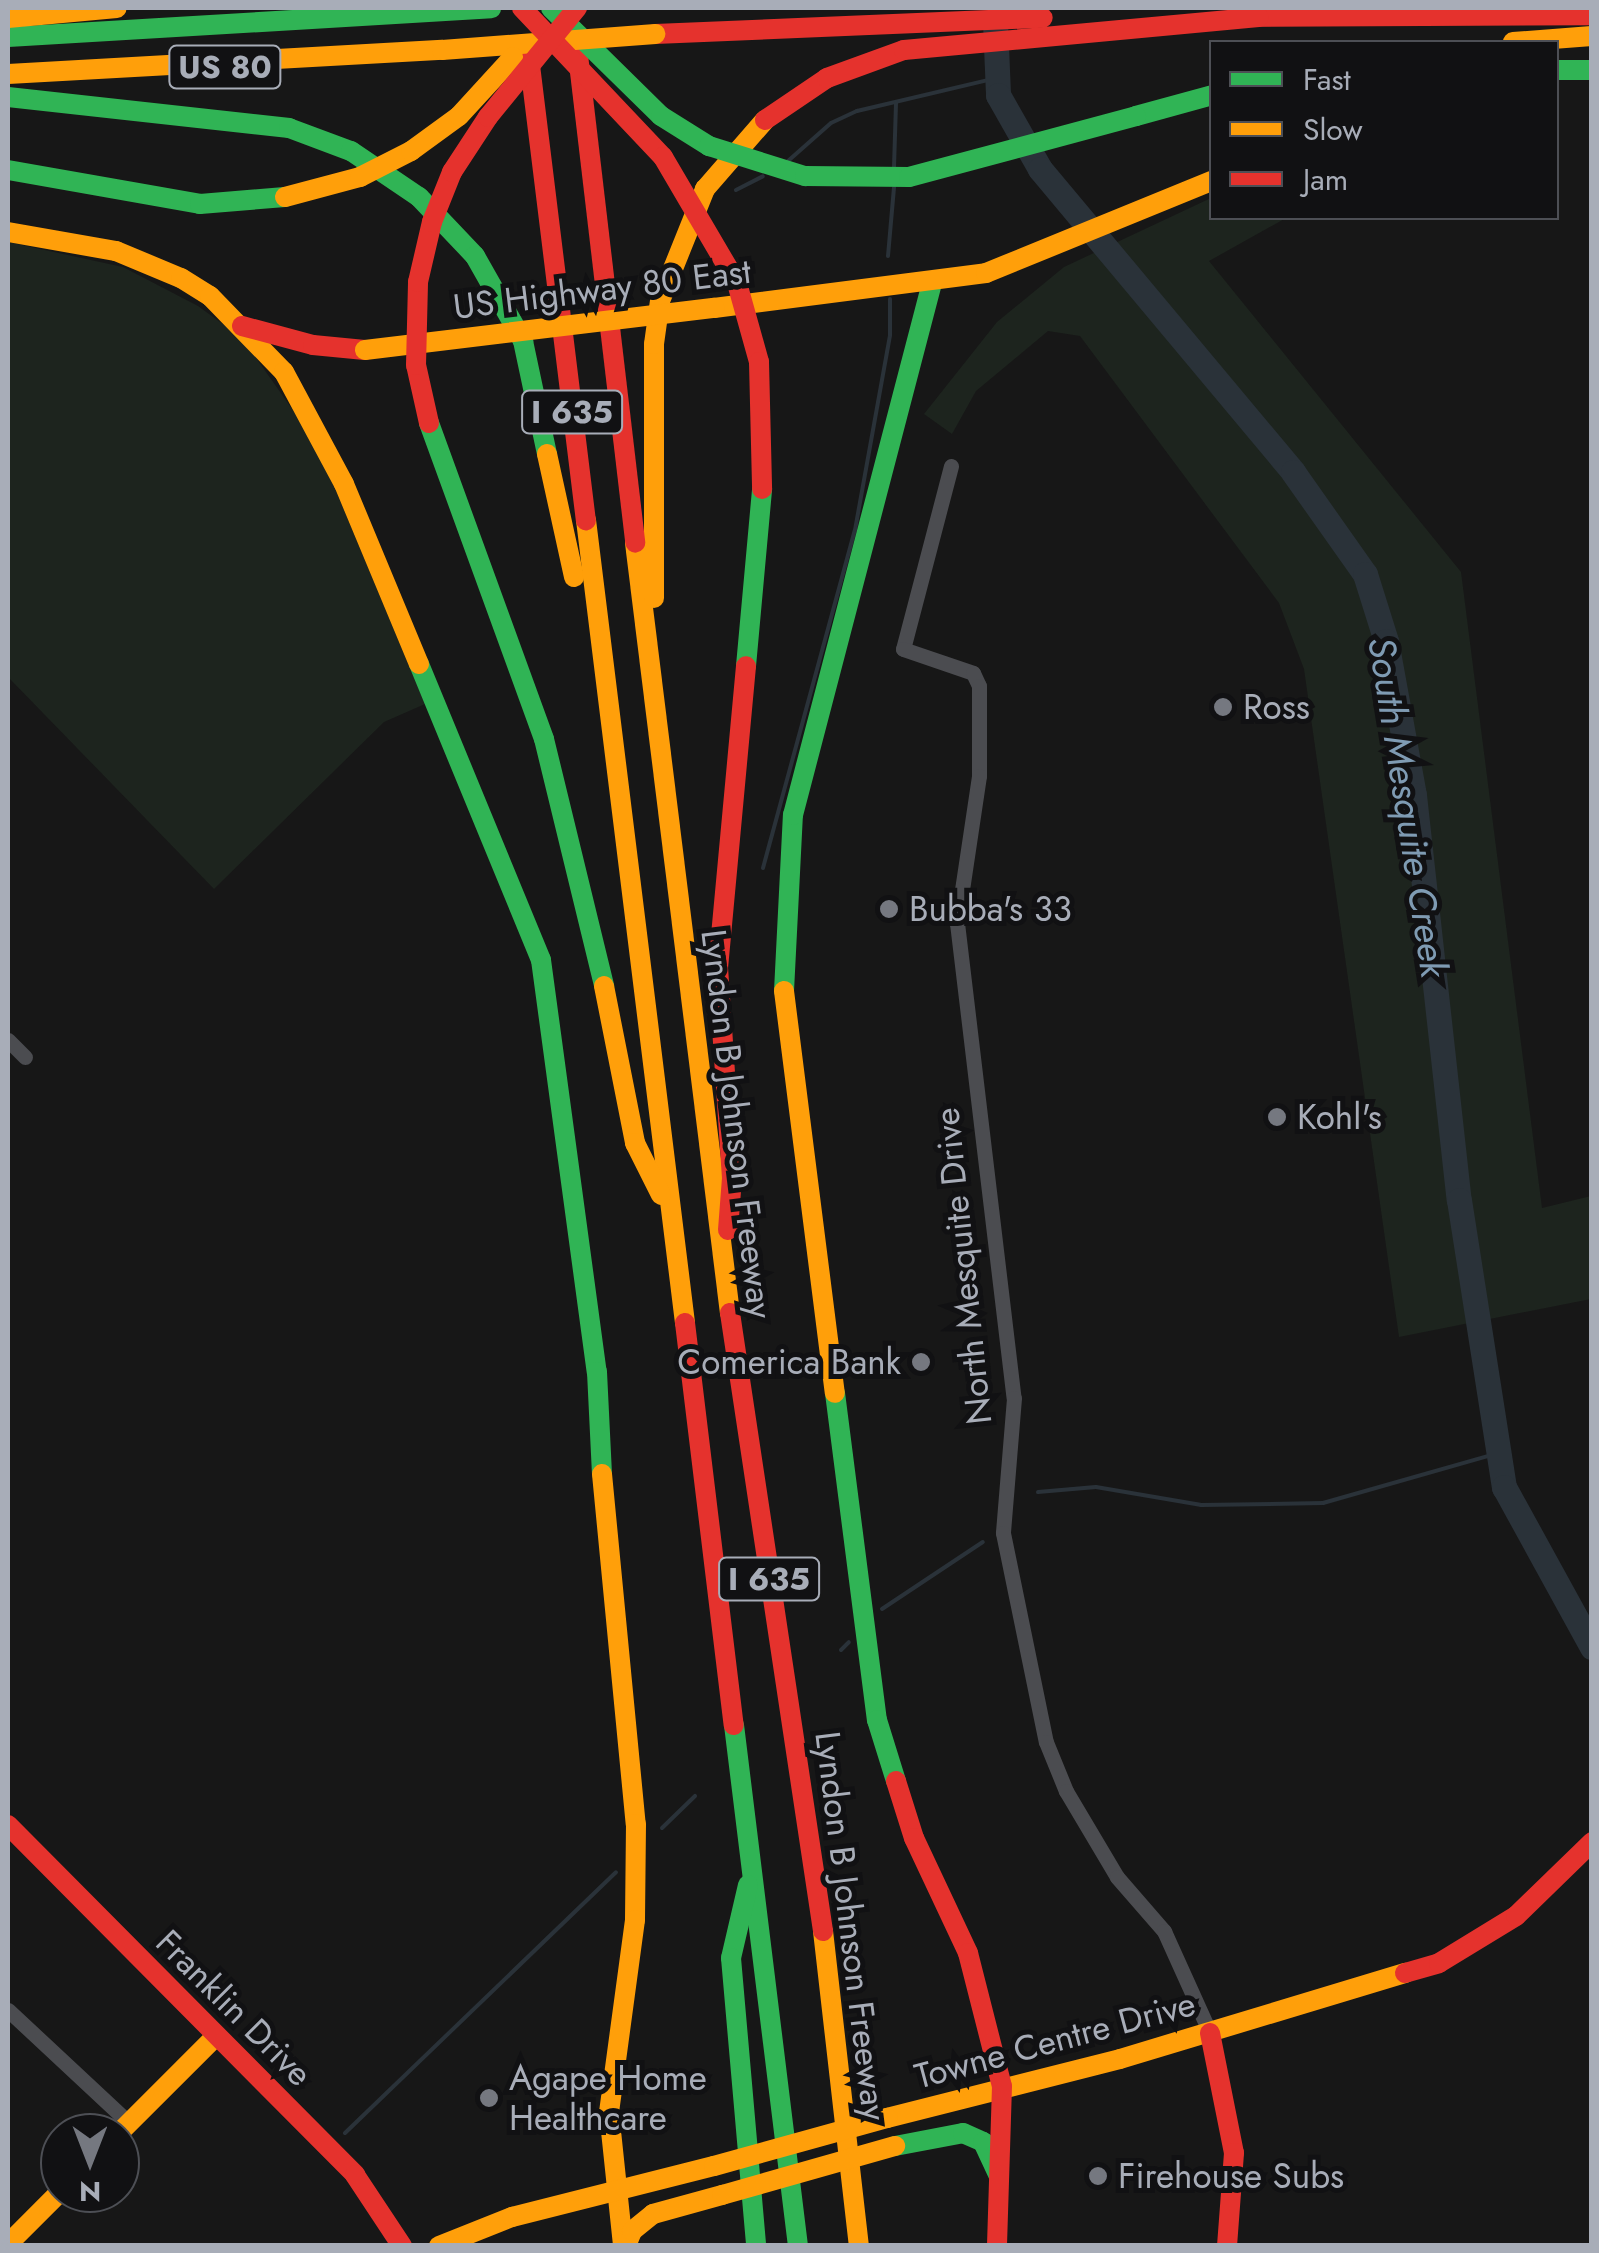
<!DOCTYPE html>
<html>
<head>
<meta charset="utf-8">
<style>
  body { margin:0 }
  #map { position:relative; width:1599px; height:2253px; overflow:hidden; background:#171717; font-family:Jost,sans-serif }
  div>[style] { position:absolute }
  [style*='--x'] { left:calc(var(--x)*1px); top:calc(var(--y)*1px); width:calc(var(--w)*1px); rotate:calc(var(--a)*1deg) }
  .green>* { inset:0; background:#1d241e }
  .stream>* { height:4px; margin:-2px; padding:0 2px; transform-origin:2px; border-radius:2px; background:#2a3239 }
  .river>* { height:25px; margin:-12.5px; padding:0 12.5px; transform-origin:12.5px; border-radius:12.5px; background:#2a3239 }
  .street>* { height:15px; margin:-7.5px; padding:0 7.5px; transform-origin:7.5px; border-radius:7.5px; background:#4b4c50 }
  .fast>* { height:20px; margin:-10px; padding:0 10px; transform-origin:10px; border-radius:10px; background:#30b455 }
  .slow>* { height:20px; margin:-10px; padding:0 10px; transform-origin:10px; border-radius:10px; background:#ff9f0a }
  .jam>* { height:20px; margin:-10px; padding:0 10px; transform-origin:10px; border-radius:10px; background:#e5322d }
  .fast-bridge>* { height:20px; margin:-10px; padding:0 10px; transform-origin:10px; border-radius:10px; background:#30b455 }
  .slow-bridge>* { height:20px; margin:-10px; padding:0 10px; transform-origin:10px; border-radius:10px; background:#ff9f0a }
  .jam-bridge>* { height:20px; margin:-10px; padding:0 10px; transform-origin:10px; border-radius:10px; background:#e5322d }
  .dots>* { width:28px; height:28px; translate:-50% -50%; box-sizing:border-box; border:5px solid #111113; border-radius:50% }
  span { translate:-50% -50%; white-space:nowrap; text-align:center; line-height:1.15; -webkit-text-stroke:10px #111113; paint-order:stroke }
  .shield-label span { padding:2px 8px; background:#111113; border:2px solid; border-radius:8px; -webkit-text-stroke-width:0 }
  .shield-label { font-size:32px; color:#a8adb8; font-weight:700 }
  .street-label { font-size:35px; color:#a8adb8 }
  .poi-label { font-size:35px; color:#a8adb8 }
  .left { translate:0 -50%; text-align:left }
  .right { translate:-100% -50%; text-align:right }
  .water-label { font-size:38px; color:#7f9bb3; font-style:italic }
  .frame { position:absolute; inset:0; border:10px solid #a8adb8; pointer-events:none }
  .legend { position:absolute; left:1209px; top:40px; width:350px; height:180px; box-sizing:border-box; background:#111113; border:2px solid #4d4f55; margin:0; padding:12px 18px; list-style:none; font-size:30px; color:#a8adb8 }
  .legend li { display:flex; align-items:center; gap:20px; height:50px }
  .legend b { width:50px; border:2px solid #4d4f55 }
  .north { position:absolute; left:40px; top:2113px; width:100px; height:100px; box-sizing:border-box; background:#111113; border:2px solid #4d4f55; border-radius:50%; rotate:180deg; font-size:28px; font-weight:700; line-height:40px; text-align:center; color:#a8adb8 }
  .north::after { content:''; display:block; margin:auto; width:35px; height:45px; background:#757880; clip-path:polygon(50% 0,100% 100%,50% 72%,0 100%) }
</style>
</head>
<body>
<div id="map">
  <div class="green">
    <div style="clip-path:polygon(1211px 198px,1212px 218px,1286px 218px,1209px 261px,1461px 572px,1542px 1208px,1591px 1196px,1591px 1299px,1399px 1337px,1304px 669px,1279px 603px,1080px 336px,1048px 331px,976px 391px,952px 434px,924px 414px,997px 322px,1064px 267px)"></div>
    <div style="clip-path:polygon(8px 242px,123px 267px,198px 306px,242px 338px,316px 443px,425px 704px,384px 722px,214px 889px,8px 677px)"></div>
  </div>
  <div class="stream">
    <div style="--x:788;--y:161;--w:57;--a:-41.5"></div>
    <div style="--x:831;--y:123;--w:29;--a:-25"></div>
    <div style="--x:857;--y:111;--w:144;--a:-13.3"></div>
    <div style="--x:894;--y:167;--w:65;--a:-88.2"></div>
    <div style="--x:736;--y:190;--w:30;--a:-27"></div>
    <div style="--x:888;--y:256;--w:69;--a:-85"></div>
    <div style="--x:763;--y:868;--w:350;--a:-74.8"></div>
    <div style="--x:855;--y:530;--w:198;--a:-79.8"></div>
    <div style="--x:890;--y:335;--w:36;--a:-90"></div>
    <div style="--x:1038;--y:1492;--w:58;--a:-4.9"></div>
    <div style="--x:1096;--y:1487;--w:107;--a:9.7"></div>
    <div style="--x:1201;--y:1505;--w:122;--a:-0.9"></div>
    <div style="--x:1323;--y:1503;--w:183;--a:-15.9"></div>
    <div style="--x:882;--y:1609;--w:121;--a:-33.6"></div>
    <div style="--x:841;--y:1650;--w:11;--a:-45"></div>
    <div style="--x:662;--y:1828;--w:46;--a:-44.1"></div>
    <div style="--x:345;--y:2133;--w:376;--a:-43.9"></div>
  </div>
  <div class="river">
    <div style="--x:995;--y:22;--w:73;--a:87.6"></div>
    <div style="--x:998;--y:95;--w:85;--a:60.4"></div>
    <div style="--x:1040;--y:169;--w:395;--a:50.1"></div>
    <div style="--x:1293;--y:472;--w:125;--a:54.8"></div>
    <div style="--x:1365;--y:574;--w:70;--a:72.6"></div>
    <div style="--x:1386;--y:641;--w:157;--a:79.7"></div>
    <div style="--x:1414;--y:795;--w:407;--a:83.7"></div>
    <div style="--x:1459;--y:1200;--w:291;--a:81.1"></div>
    <div style="--x:1504;--y:1487;--w:183;--a:61.2"></div>
  </div>
  <div class="street">
    <div style="--x:951;--y:466;--w:189;--a:104.7"></div>
    <div style="--x:903;--y:649;--w:74;--a:18.9"></div>
    <div style="--x:973;--y:673;--w:14;--a:65"></div>
    <div style="--x:979;--y:686;--w:90;--a:90"></div>
    <div style="--x:979;--y:776;--w:149;--a:98.5"></div>
    <div style="--x:957;--y:923;--w:478;--a:83.2"></div>
    <div style="--x:1014;--y:1398;--w:135;--a:94.7"></div>
    <div style="--x:1003;--y:1533;--w:213;--a:78.4"></div>
    <div style="--x:1046;--y:1742;--w:53;--a:67.8"></div>
    <div style="--x:1066;--y:1791;--w:100;--a:59.3"></div>
    <div style="--x:1117;--y:1877;--w:72;--a:49"></div>
    <div style="--x:1164;--y:1931;--w:112;--a:65.7"></div>
    <div style="--x:8;--y:1040;--w:24;--a:45"></div>
    <div style="--x:8;--y:2010;--w:166;--a:43"></div>
  </div>
  <div class="fast">
    <div style="--x:8;--y:37;--w:484;--a:-3.4"></div>
    <div style="--x:1556;--y:70;--w:36;--a:0"></div>
    <div style="--x:8;--y:97;--w:283;--a:6.3"></div>
    <div style="--x:289;--y:128;--w:66;--a:20.4"></div>
    <div style="--x:351;--y:151;--w:82;--a:34.1"></div>
    <div style="--x:419;--y:197;--w:81;--a:46.5"></div>
    <div style="--x:475;--y:256;--w:98;--a:60.5"></div>
    <div style="--x:523;--y:341;--w:116;--a:78"></div>
    <div style="--x:1136;--y:116;--w:79;--a:-15.4"></div>
    <div style="--x:8;--y:170;--w:195;--a:10"></div>
    <div style="--x:200;--y:204;--w:85;--a:-4.7"></div>
    <div style="--x:429;--y:423;--w:336;--a:70"></div>
    <div style="--x:544;--y:739;--w:254;--a:76.3"></div>
    <div style="--x:419;--y:664;--w:320;--a:67.6"></div>
    <div style="--x:541;--y:960;--w:416;--a:82.3"></div>
    <div style="--x:597;--y:1372;--w:102;--a:87.2"></div>
    <div style="--x:746;--y:666;--w:178;--a:-84.8"></div>
    <div style="--x:784;--y:991;--w:176;--a:-87.1"></div>
    <div style="--x:793;--y:815;--w:550;--a:-75.36"></div>
    <div style="--x:835;--y:1393;--w:330;--a:82.7"></div>
    <div style="--x:877;--y:1720;--w:64;--a:72.7"></div>
    <div style="--x:734;--y:1725;--w:525;--a:83"></div>
    <div style="--x:748;--y:1885;--w:75;--a:103.1"></div>
    <div style="--x:731;--y:1958;--w:289;--a:85"></div>
    <div style="--x:895;--y:2146;--w:69;--a:-10.8"></div>
    <div style="--x:963;--y:2133;--w:22;--a:24"></div>
    <div style="--x:983;--y:2142;--w:38;--a:65"></div>
  </div>
  <div class="slow">
    <div style="--x:8;--y:18;--w:109;--a:-5.2"></div>
    <div style="--x:1513;--y:42;--w:79;--a:-4.3"></div>
    <div style="--x:8;--y:74;--w:435;--a:-3.2"></div>
    <div style="--x:8;--y:232;--w:110;--a:10"></div>
    <div style="--x:116;--y:251;--w:70;--a:22.6"></div>
    <div style="--x:181;--y:278;--w:34;--a:32"></div>
    <div style="--x:210;--y:296;--w:106;--a:45.8"></div>
    <div style="--x:284;--y:372;--w:127;--a:61.8"></div>
    <div style="--x:344;--y:484;--w:195;--a:67.4"></div>
    <div style="--x:714;--y:308;--w:274;--a:-7.3"></div>
    <div style="--x:986;--y:273;--w:244;--a:-22.2"></div>
    <div style="--x:547;--y:454;--w:126;--a:77.6"></div>
    <div style="--x:586;--y:520;--w:809;--a:82.97"></div>
    <div style="--x:635;--y:543;--w:776;--a:82.97"></div>
    <div style="--x:654;--y:598;--w:254;--a:-90"></div>
    <div style="--x:654;--y:344;--w:43;--a:-82.1"></div>
    <div style="--x:660;--y:301;--w:121;--a:-68.1"></div>
    <div style="--x:705;--y:189;--w:91;--a:-49"></div>
    <div style="--x:604;--y:986;--w:160;--a:78.8"></div>
    <div style="--x:635;--y:1143;--w:58;--a:63.4"></div>
    <div style="--x:784;--y:991;--w:405;--a:82.8"></div>
    <div style="--x:602;--y:1474;--w:352;--a:84.5"></div>
    <div style="--x:636;--y:1824;--w:96;--a:90.6"></div>
    <div style="--x:635;--y:1920;--w:194;--a:97.7"></div>
    <div style="--x:609;--y:2112;--w:135;--a:84"></div>
    <div style="--x:823;--y:1931;--w:317;--a:83.5"></div>
    <div style="--x:887;--y:2118;--w:240;--a:-14.2"></div>
    <div style="--x:1120;--y:2059;--w:298;--a:-16.8"></div>
    <div style="--x:119;--y:2133;--w:136;--a:-45"></div>
    <div style="--x:8;--y:2244;--w:74;--a:-45"></div>
    <div style="--x:439;--y:2246;--w:79;--a:-21.7"></div>
    <div style="--x:512;--y:2217;--w:208;--a:-14.2"></div>
    <div style="--x:626;--y:2246;--w:16;--a:-68"></div>
    <div style="--x:632;--y:2231;--w:27;--a:-39"></div>
    <div style="--x:653;--y:2214;--w:72;--a:-15.4"></div>
  </div>
  <div class="jam">
    <div style="--x:1241;--y:17;--w:351;--a:-0.3"></div>
    <div style="--x:655;--y:34;--w:388;--a:-2.4"></div>
    <div style="--x:528;--y:49;--w:475;--a:83"></div>
    <div style="--x:578;--y:55;--w:491;--a:83.3"></div>
    <div style="--x:765;--y:120;--w:75;--a:-34.1"></div>
    <div style="--x:827;--y:78;--w:82;--a:-20"></div>
    <div style="--x:904;--y:50;--w:356;--a:-5.3"></div>
    <div style="--x:242;--y:326;--w:73;--a:15"></div>
    <div style="--x:313;--y:345;--w:52;--a:5.5"></div>
    <div style="--x:728;--y:1230;--w:52;--a:-85.6"></div>
    <div style="--x:732;--y:1178;--w:210;--a:-93.8"></div>
    <div style="--x:718;--y:968;--w:303;--a:-84.7"></div>
    <div style="--x:730;--y:1313;--w:625;--a:81.44"></div>
    <div style="--x:685;--y:1323;--w:405;--a:83.1"></div>
    <div style="--x:896;--y:1781;--w:60;--a:72.5"></div>
    <div style="--x:914;--y:1838;--w:127;--a:64.8"></div>
    <div style="--x:968;--y:1953;--w:137;--a:75.7"></div>
    <div style="--x:1002;--y:2086;--w:160;--a:91.8"></div>
    <div style="--x:8;--y:1825;--w:493;--a:45.2"></div>
    <div style="--x:355;--y:2175;--w:85;--a:56.5"></div>
    <div style="--x:1405;--y:1973;--w:35;--a:-16"></div>
    <div style="--x:1439;--y:1963;--w:90;--a:-31.4"></div>
    <div style="--x:1516;--y:1916;--w:106;--a:-44.2"></div>
    <div style="--x:1210;--y:2033;--w:122;--a:78.7"></div>
    <div style="--x:1234;--y:2153;--w:93;--a:94.3"></div>
  </div>
  <div class="fast-bridge">
    <div style="--x:551;--y:8;--w:154;--a:44.5"></div>
    <div style="--x:661;--y:116;--w:57;--a:32"></div>
    <div style="--x:709;--y:146;--w:101;--a:17.4"></div>
    <div style="--x:805;--y:176;--w:104;--a:0.6"></div>
    <div style="--x:909;--y:177;--w:235;--a:-15"></div>
  </div>
  <div class="slow-bridge">
    <div style="--x:442;--y:50;--w:214;--a:-4.3"></div>
    <div style="--x:285;--y:197;--w:78;--a:-14.9"></div>
    <div style="--x:360;--y:177;--w:57;--a:-27"></div>
    <div style="--x:411;--y:151;--w:59;--a:-36.1"></div>
    <div style="--x:459;--y:116;--w:80;--a:-47.5"></div>
    <div style="--x:365;--y:350;--w:352;--a:-6.9"></div>
    <div style="--x:714;--y:2166;--w:180;--a:-15.5"></div>
    <div style="--x:722;--y:2195;--w:180;--a:-15.8"></div>
  </div>
  <div class="jam-bridge">
    <div style="--x:522;--y:8;--w:205;--a:46.6"></div>
    <div style="--x:663;--y:157;--w:146;--a:59.6"></div>
    <div style="--x:737;--y:283;--w:82;--a:74.4"></div>
    <div style="--x:759;--y:362;--w:127;--a:88.6"></div>
    <div style="--x:429;--y:423;--w:59;--a:-102.6"></div>
    <div style="--x:416;--y:365;--w:83;--a:-88.6"></div>
    <div style="--x:418;--y:282;--w:62;--a:-76.9"></div>
    <div style="--x:432;--y:222;--w:54;--a:-68.2"></div>
    <div style="--x:452;--y:172;--w:66;--a:-56.8"></div>
    <div style="--x:488;--y:117;--w:141;--a:-50.8"></div>
  </div>
  <div class="dots">
    <div style="left:1223px;top:707px;background:#757880"></div>
    <div style="left:889px;top:909px;background:#757880"></div>
    <div style="left:1277px;top:1117px;background:#757880"></div>
    <div style="left:921px;top:1362px;background:#757880"></div>
    <div style="left:489px;top:2098px;background:#757880"></div>
    <div style="left:1098px;top:2176px;background:#757880"></div>
  </div>
  <div class="shield-label">
    <span style="left:225px;top:67px">US 80</span>
    <span style="left:572px;top:412px">I 635</span>
    <span style="left:769px;top:1579px">I 635</span>
  </div>
  <div class="street-label">
    <span style="left:602px;top:289px;rotate:-7deg">US Highway 80 East</span>
    <span style="left:737px;top:1124px;rotate:83deg">Lyndon B Johnson Freeway</span>
    <span style="left:963px;top:1266px;rotate:-96deg">North Mesquite Drive</span>
    <span style="left:851px;top:1926px;rotate:83deg">Lyndon B Johnson Freeway</span>
    <span style="left:234px;top:2008px;rotate:45deg">Franklin Drive</span>
    <span style="left:1055px;top:2040px;rotate:-15deg">Towne Centre Drive</span>
  </div>
  <div class="poi-label">
    <span class="left" style="left:1243px;top:707px">Ross</span>
    <span class="left" style="left:909px;top:909px">Bubba's 33</span>
    <span class="left" style="left:1297px;top:1117px">Kohl's</span>
    <span class="right" style="left:901px;top:1362px">Comerica Bank</span>
    <span class="left" style="left:509px;top:2098px">Agape Home<br>Healthcare</span>
    <span class="left" style="left:1118px;top:2176px">Firehouse Subs</span>
  </div>
  <div class="water-label">
    <span style="left:1408px;top:807px;rotate:81deg">South Mesquite Creek</span>
  </div>
  <div class="frame"></div>
  <ul class="legend">
  <li><b style="height:12px;background:#30b455"></b>Fast</li>
  <li><b style="height:12px;background:#ff9f0a"></b>Slow</li>
  <li><b style="height:12px;background:#e5322d"></b>Jam</li>
  </ul>
  <div class="north">N</div>
</div>
</body>
</html>
